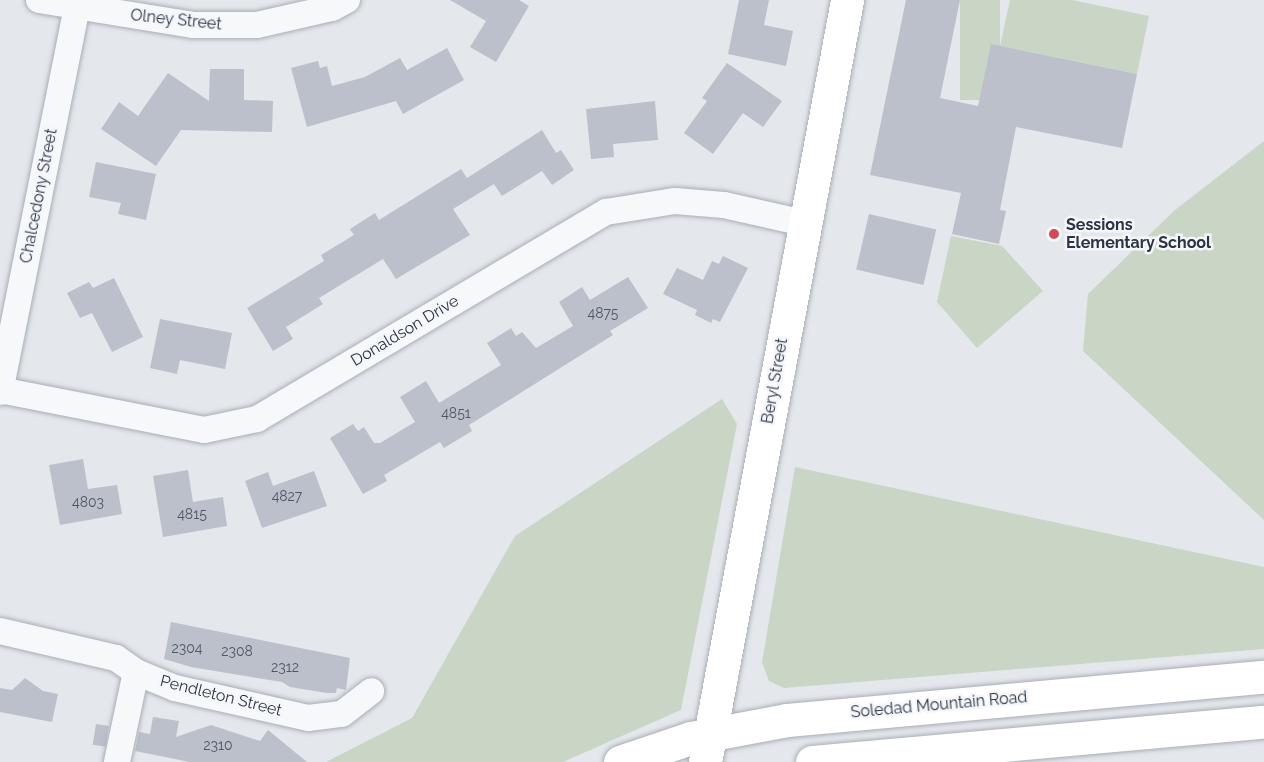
<!DOCTYPE html>
<html>
<head>
<meta charset="utf-8">
<style>
  body { margin:0 }
  #map { position:relative; width:1264px; height:762px; overflow:hidden; background:#e4e7ec; font-family:Raleway,sans-serif }
  div>[style] { position:absolute }
  [style*='--x'] { left:calc(var(--x)*1px); top:calc(var(--y)*1px); width:calc(var(--w)*1px); rotate:calc(var(--a)*1deg) }
  .green>* { inset:0; background:#c9d6c5; transform-origin:0 0 }
  .building>* { inset:0; background:#bbc0ca; transform-origin:0 0 }
  .roads { filter:drop-shadow(0 0 2px #a9aeb7) drop-shadow(0 0 2px #a9aeb7) }
  .street>* { height:26px; margin:-13px; padding:0 13px; transform-origin:13px; border-radius:13px; background:#f7f8fa }
  .secondary>* { height:33px; margin:-16.5px; padding:0 16.5px; transform-origin:16.5px; border-radius:16.5px; background:#fff }
  .dots>* { width:16px; height:16px; translate:-50% -50%; box-sizing:border-box; border:3px solid #f4f6f9; border-radius:50% }
  span { translate:-50% -50%; white-space:nowrap; text-align:center; line-height:1.15; -webkit-text-stroke:5px #f4f6f9; paint-order:stroke }
  .number-label { font-size:14px; color:#4f5766 }
  .number-label span { -webkit-text-stroke-width:0 }
  .street-label { font-size:16px; color:#2b3445 }
  .poi-label { font-size:16px; color:#2b3445; font-weight:700 }
  .left { translate:0 -50%; text-align:left }
</style>
</head>
<body>
<div id="map">
  <div class="green">
    <div style="left:960px;top:0;width:40px;height:100px"></div>
    <div style="clip-path:polygon(1010px 0,1072px 0,1149px 16px,1137px 74px,1000px 46px)"></div>
    <div style="clip-path:polygon(1264px 141px,1264px 520px,1083px 351px,1088px 294px,1175px 210px)"></div>
    <div style="clip-path:polygon(951px 236px,1002px 246px,1043px 291px,977px 348px,937px 302px)"></div>
    <div style="clip-path:polygon(722px 399px,737px 424px,681px 710px,563px 762px,326px 762px,412px 718px,515px 536px)"></div>
    <div style="clip-path:polygon(795px 467px,1264px 567px,1264px 649px,784px 688px,769px 681px,762px 662px)"></div>
  </div>
  <div class="building">
    <div style="clip-path:polygon(450px 0,519px 0,529px 6px,496px 62px,470px 47px,486px 21px)"></div>
    <div style="clip-path:polygon(739px 0,769px 0,764px 25px,793px 31px,786px 66px,728px 54px)"></div>
    <div style="clip-path:polygon(906px 0,960px 0,940px 98px,978px 106px,991px 44px,1137px 74px,1122px 148px,1016px 127px,1000px 210px,1006px 211px,999px 244px,952px 234px,961px 193px,870px 175px)"></div>
    <div style="clip-path:polygon(447px 48px,464px 80px,403px 114px,396px 101px,307px 127px,291px 68px,318px 61px,320px 68px,327px 66px,332px 86px,365px 77px,400px 58px,407px 70px)"></div>
    <div style="clip-path:polygon(727px 63px,782px 101px,763px 127px,743px 113px,713px 154px,684px 133px,707px 101px,702px 98px)"></div>
    <div style="clip-path:polygon(210px 69px,244px 69px,244px 100px,273px 101px,272px 132px,181px 130px,156px 166px,101px 129px,119px 102px,138px 116px,168px 73px,209px 101px)"></div>
    <div style="clip-path:polygon(655px 101px,658px 140px,613px 144px,614px 157px,591px 159px,586px 109px)"></div>
    <div style="clip-path:polygon(542px 130px,556px 153px,561px 150px,574px 170px,552px 185px,542px 171px,502px 196px,494px 184px,453px 209px,470px 235px,396px 279px,383px 259px,319px 298px,323px 304px,286px 327px,293px 339px,273px 351px,247px 308px,324px 261px,321px 255px,354px 235px,350px 229px,375px 213px,379px 220px,461px 169px,467px 178px)"></div>
    <div style="clip-path:polygon(96px 162px,156px 174px,146px 220px,118px 214px,121px 203px,89px 197px)"></div>
    <div style="left:869px;top:214px;width:69px;height:57px;rotate:13deg"></div>
    <div style="clip-path:polygon(723px 256px,748px 268px,720px 322px,713px 319px,711px 323px,695px 315px,697px 310px,663px 294px,677px 268px,703px 280px,712px 261px,719px 264px)"></div>
    <div style="clip-path:polygon(628px 277px,648px 308px,610px 331px,613px 335px,469px 425px,472px 431px,444px 448px,440px 442px,384px 475px,387px 481px,363px 494px,330px 438px,353px 424px,358px 431px,364px 427px,374px 443px,380px 443px,415px 422px,400px 397px,426px 381px,439px 403px,501px 365px,487px 343px,511px 328px,516px 336px,522px 332px,536px 348px,573px 326px,559px 302px,582px 287px,590px 300px)"></div>
    <div style="clip-path:polygon(114px 278px,143px 337px,112px 352px,92px 313px,80px 318px,67px 293px,89px 282px,93px 288px)"></div>
    <div style="clip-path:polygon(160px 319px,232px 333px,225px 369px,180px 360px,177px 374px,150px 368px)"></div>
    <div style="clip-path:polygon(83px 459px,88px 489px,117px 485px,122px 514px,60px 525px,49px 465px)"></div>
    <div style="clip-path:polygon(188px 470px,193px 502px,223px 497px,227px 526px,163px 537px,153px 476px)"></div>
    <div style="clip-path:polygon(314px 471px,327px 506px,262px 528px,245px 481px,268px 472px,273px 486px)"></div>
    <div style="clip-path:polygon(171px 622px,350px 658px,346px 690px,337px 688px,336px 693px,327px 693px,290px 687px,282px 682px,191px 667px,164px 659px)"></div>
    <div style="clip-path:polygon(25px 678px,43px 691px,58px 694px,52px 722px,0 712px,0 688px,12px 690px)"></div>
    <div style="clip-path:polygon(153px 717px,179px 721px,176px 737px,211px 725px,260px 741px,268px 730px,307px 762px,190px 762px,135px 751px,139px 732px,150px 734px)"></div>
    <div style="left:96px;top:724px;width:13px;height:21px;rotate:9deg"></div>
  </div>
  <div class="roads">
    <div class="street">
      <div style="--x:39;--y:0;--w:157;--a:9.2"></div>
      <div style="--x:194;--y:25;--w:63;--a:0"></div>
      <div style="--x:257;--y:25;--w:77;--a:-12.8"></div>
      <div style="--x:332;--y:8;--w:17;--a:-28"></div>
      <div style="--x:0;--y:390;--w:208;--a:11.1"></div>
      <div style="--x:204;--y:430;--w:54;--a:-11.7"></div>
      <div style="--x:257;--y:419;--w:406;--a:-30.7"></div>
      <div style="--x:606;--y:212;--w:70;--a:-9.1"></div>
      <div style="--x:675;--y:201;--w:49;--a:4.7"></div>
      <div style="--x:724;--y:205;--w:82;--a:12.7"></div>
      <div style="--x:0;--y:392;--w:400;--a:-78.7"></div>
      <div style="--x:0;--y:631;--w:119;--a:13.1"></div>
      <div style="--x:116;--y:658;--w:24;--a:35"></div>
      <div style="--x:136;--y:672;--w:42;--a:22.3"></div>
      <div style="--x:175;--y:688;--w:136;--a:12.7"></div>
      <div style="--x:308;--y:718;--w:34;--a:-7"></div>
      <div style="--x:342;--y:714;--w:37;--a:-38"></div>
      <div style="--x:117;--y:762;--w:92;--a:-78.1"></div>
    </div>
    <div class="secondary">
      <div style="--x:620;--y:762;--w:75;--a:-18.7"></div>
      <div style="--x:691;--y:738;--w:98;--a:-10.6"></div>
      <div style="--x:787;--y:720;--w:479;--a:-5.2"></div>
      <div style="--x:705;--y:762;--w:775;--a:-79.44"></div>
      <div style="--x:812;--y:762;--w:454;--a:-5.1"></div>
    </div>
  </div>
  <div class="dots">
    <div style="left:1054px;top:234px;background:#d1495b"></div>
  </div>
  <div class="number-label">
    <span style="left:603px;top:313px">4875</span>
    <span style="left:456px;top:413px">4851</span>
    <span style="left:287px;top:496px">4827</span>
    <span style="left:88px;top:502px">4803</span>
    <span style="left:192px;top:514px">4815</span>
    <span style="left:187px;top:648px">2304</span>
    <span style="left:237px;top:651px">2308</span>
    <span style="left:285px;top:667px">2312</span>
    <span style="left:218px;top:745px">2310</span>
  </div>
  <div class="street-label">
    <span style="left:176px;top:20px;rotate:6deg">Olney Street</span>
    <span style="left:39px;top:196px;rotate:-79deg">Chalcedony Street</span>
    <span style="left:405px;top:331px;rotate:-31deg">Donaldson Drive</span>
    <span style="left:775px;top:381px;rotate:-80deg">Beryl Street</span>
    <span style="left:221px;top:696px;rotate:14deg">Pendleton Street</span>
    <span style="left:939px;top:705px;rotate:-5deg">Soledad Mountain Road</span>
  </div>
  <div class="poi-label">
    <span class="left" style="left:1066px;top:234px">Sessions<br>Elementary School</span>
  </div>
</div>
</body>
</html>
